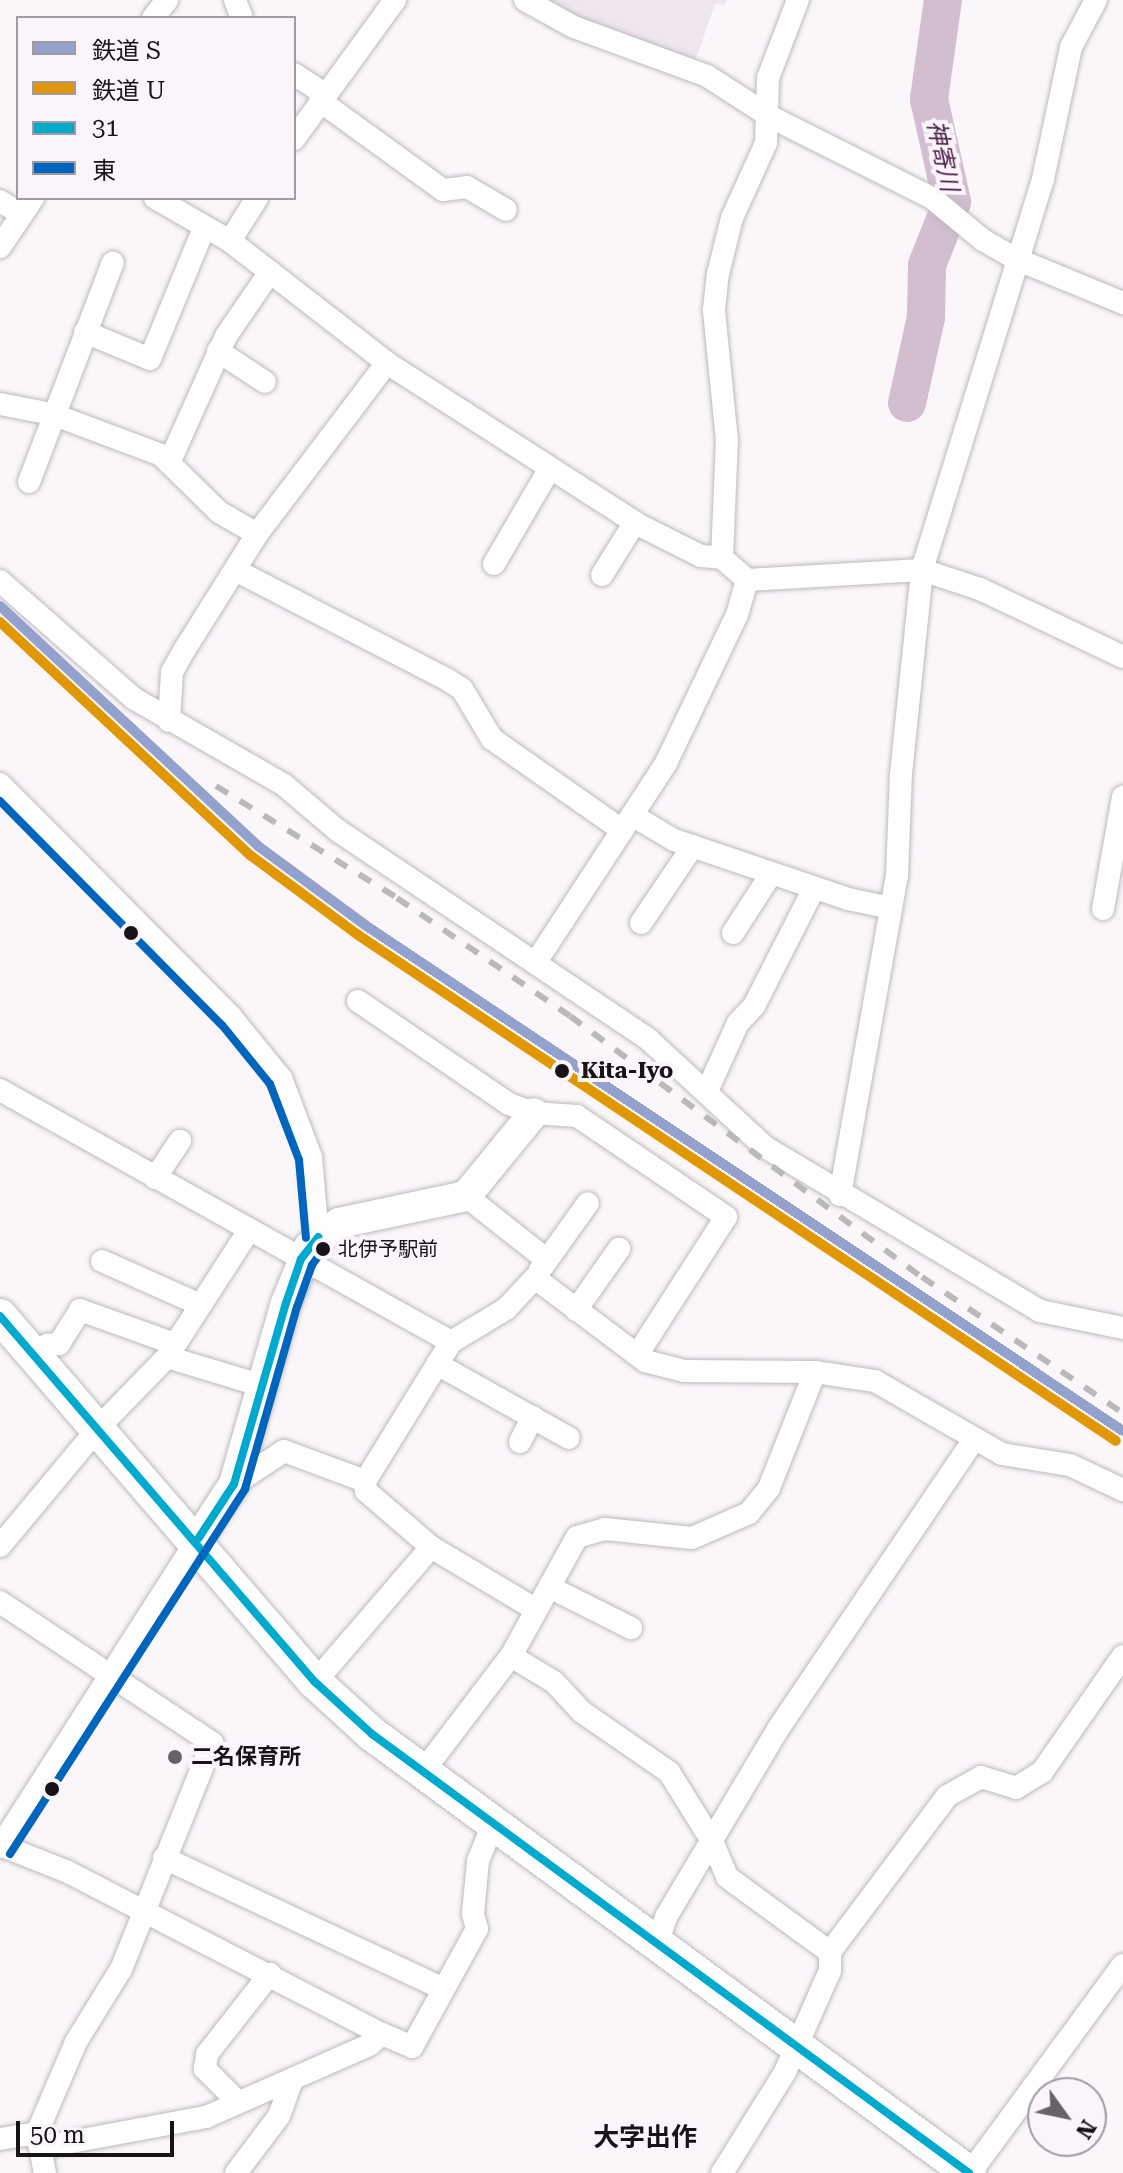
<!DOCTYPE html>
<html>
<head>
<meta charset="utf-8">
<style>
  body { margin:0 }
  #map { position:relative; width:1123px; height:2173px; overflow:hidden; background:#faf6fa; font-family:"Roboto Serif","Noto Sans JP",serif }
  div>[style] { position:absolute }
  [style*='--x'] { left:calc(var(--x)*1px); top:calc(var(--y)*1px); width:calc(var(--w)*1px); rotate:calc(var(--a)*1deg) }
  .built>* { inset:0; background:#eee5ee }
  .river>* { height:38px; margin:-19px; padding:0 19px; transform-origin:19px; border-radius:19px; background:#d2bdd1 }
  .roads { filter:drop-shadow(0 0 2px #bcbabc) drop-shadow(0 0 2px #bcbabc) }
  .minor>* { height:22px; margin:-11px; padding:0 11px; transform-origin:11px; border-radius:11px; background:#fefefe }
  .secondary>* { height:30px; margin:-15px; padding:0 15px; transform-origin:15px; border-radius:15px; background:#fefefe }
  .primary>* { height:34px; margin:-17px; padding:0 17px; transform-origin:17px; border-radius:17px; background:#fefefe }
  .rail>* { height:6px; margin-top:-3px; transform-origin:0; background:repeating-linear-gradient(90deg,#b9b9b9 0 14px,transparent 0 28px) }
  .bus-1>* { height:8px; margin:-4px; padding:0 4px; transform-origin:4px; border-radius:4px; background:#00a9ce }
  .bus-2>* { height:8px; margin:-4px; padding:0 4px; transform-origin:4px; border-radius:4px; background:#0065bd }
  .rail-1>* { height:10px; margin:-5px; padding:0 5px; transform-origin:5px; border-radius:5px; background:#92a2cc }
  .rail-2>* { height:10px; margin:-5px; padding:0 5px; transform-origin:5px; border-radius:5px; background:#e09702 }
  .dots>* { width:22px; height:22px; translate:-50% -50%; box-sizing:border-box; border:4px solid #fbf5fb; border-radius:50% }
  span { translate:-50% -50%; white-space:nowrap; text-align:center; line-height:1.15; -webkit-text-stroke:8px #fbf5fb; paint-order:stroke }
  .bus-label { font-size:20px; color:#161416 }
  .left { translate:0 -50%; text-align:left }
  .stop-label { font-size:22px; color:#161416; font-weight:700 }
  .poi-label { font-size:22px; color:#161416; font-weight:700 }
  .water-label { font-size:24px; color:#4a244a; font-style:italic }
  .quarter-label { font-size:26px; color:#161416; font-weight:700 }
  .legend { position:absolute; left:16px; top:16px; width:280px; height:184px; box-sizing:border-box; background:#fbf5fb; border:2px solid #9f9b9f; margin:0; padding:10px 14px; list-style:none; font-size:24px; color:#161416 }
  .legend li { display:flex; align-items:center; gap:16px; height:40px }
  .legend b { width:40px; border:2px solid #9f9b9f }
  .north { position:absolute; left:1027px; top:2077px; width:80px; height:80px; box-sizing:border-box; background:#fbf5fb; border:2px solid #9f9b9f; border-radius:50%; rotate:123deg; font-size:22px; font-weight:700; line-height:32px; text-align:center; color:#161416 }
  .north::after { content:''; display:block; margin:auto; width:28px; height:36px; background:#666366; clip-path:polygon(50% 0,100% 100%,50% 72%,0 100%) }
  .scale { position:absolute; left:16px; top:2121px; width:158px; height:36px; box-sizing:border-box; border:4px solid #161416; border-top:0; padding-left:10px; font-size:24px; line-height:28px; white-space:nowrap; color:#161416; -webkit-text-stroke:6px #fbf5fb; paint-order:stroke }
</style>
</head>
<body>
<div id="map">
  <div class="built">
    <div style="clip-path:polygon(544px 0,727px 0,725px 5px,715px 4px,695px 61px,606px 30px)"></div>
  </div>
  <div class="river">
    <div style="--x:907;--y:403;--w:88;--a:-77.5"></div>
    <div style="--x:926;--y:317;--w:52;--a:-88.9"></div>
    <div style="--x:927;--y:265;--w:68;--a:-68.4"></div>
    <div style="--x:952;--y:202;--w:106;--a:-102.6"></div>
    <div style="--x:929;--y:99;--w:100;--a:-82"></div>
  </div>
  <div class="roads">
    <div class="minor">
      <div style="--x:235;--y:0;--w:19;--a:69"></div>
      <div style="--x:525;--y:0;--w:56;--a:28.9"></div>
      <div style="--x:574;--y:27;--w:142;--a:20.2"></div>
      <div style="--x:707;--y:76;--w:74;--a:32.8"></div>
      <div style="--x:769;--y:116;--w:182;--a:26.7"></div>
      <div style="--x:932;--y:198;--w:66;--a:39.5"></div>
      <div style="--x:983;--y:240;--w:38;--a:30"></div>
      <div style="--x:1016;--y:259;--w:116;--a:22.4"></div>
      <div style="--x:153;--y:18;--w:23;--a:-52"></div>
      <div style="--x:294;--y:74;--w:37;--a:33"></div>
      <div style="--x:320;--y:101;--w:152;--a:35.9"></div>
      <div style="--x:443;--y:190;--w:24;--a:-7"></div>
      <div style="--x:467;--y:187;--w:45;--a:30.5"></div>
      <div style="--x:294;--y:139;--w:172;--a:-54"></div>
      <div style="--x:155;--y:198;--w:86;--a:29.8"></div>
      <div style="--x:230;--y:241;--w:199;--a:37.8"></div>
      <div style="--x:387;--y:363;--w:302;--a:32.7"></div>
      <div style="--x:641;--y:526;--w:67;--a:26.6"></div>
      <div style="--x:701;--y:556;--w:21;--a:5"></div>
      <div style="--x:722;--y:558;--w:33;--a:41"></div>
      <div style="--x:747;--y:580;--w:175;--a:-3.3"></div>
      <div style="--x:922;--y:570;--w:61;--a:18.1"></div>
      <div style="--x:980;--y:589;--w:158;--a:25.4"></div>
      <div style="--x:0;--y:201;--w:26;--a:32"></div>
      <div style="--x:230;--y:241;--w:51;--a:-57.9"></div>
      <div style="--x:0;--y:247;--w:59;--a:-56"></div>
      <div style="--x:85;--y:332;--w:70;--a:22.6"></div>
      <div style="--x:150;--y:359;--w:142;--a:-67.6"></div>
      <div style="--x:218;--y:351;--w:56;--a:33.4"></div>
      <div style="--x:0;--y:404;--w:53;--a:10.9"></div>
      <div style="--x:52;--y:414;--w:116;--a:20.6"></div>
      <div style="--x:161;--y:455;--w:81;--a:44.5"></div>
      <div style="--x:219;--y:512;--w:44;--a:30.1"></div>
      <div style="--x:169;--y:463;--w:139;--a:-65.8"></div>
      <div style="--x:226;--y:336;--w:78;--a:-55.5"></div>
      <div style="--x:29;--y:482;--w:235;--a:-69.1"></div>
      <div style="--x:722;--y:558;--w:117;--a:-87.6"></div>
      <div style="--x:727;--y:441;--w:132;--a:-95.7"></div>
      <div style="--x:714;--y:310;--w:36;--a:-84"></div>
      <div style="--x:718;--y:274;--w:58;--a:-76"></div>
      <div style="--x:732;--y:218;--w:82;--a:-65.6"></div>
      <div style="--x:766;--y:143;--w:65;--a:-88.2"></div>
      <div style="--x:768;--y:78;--w:84;--a:-69"></div>
      <div style="--x:494;--y:564;--w:111;--a:-59.7"></div>
      <div style="--x:237;--y:571;--w:237;--a:27.3"></div>
      <div style="--x:448;--y:680;--w:17;--a:33"></div>
      <div style="--x:462;--y:689;--w:58;--a:59"></div>
      <div style="--x:492;--y:739;--w:159;--a:35"></div>
      <div style="--x:602;--y:575;--w:62;--a:-58.1"></div>
      <div style="--x:0;--y:581;--w:177;--a:41.3"></div>
      <div style="--x:133;--y:698;--w:174;--a:29.9"></div>
      <div style="--x:284;--y:785;--w:70;--a:40.3"></div>
      <div style="--x:337;--y:830;--w:376;--a:33.9"></div>
      <div style="--x:649;--y:1040;--w:158;--a:42.7"></div>
      <div style="--x:765;--y:1147;--w:320;--a:30.8"></div>
      <div style="--x:1040;--y:1311;--w:85;--a:11.6"></div>
      <div style="--x:169;--y:721;--w:49;--a:-86.5"></div>
      <div style="--x:172;--y:672;--w:26;--a:-61"></div>
      <div style="--x:185;--y:649;--w:136;--a:-57.9"></div>
      <div style="--x:257;--y:534;--w:215;--a:-52.8"></div>
      <div style="--x:0;--y:784;--w:328;--a:45.2"></div>
      <div style="--x:231;--y:1017;--w:79;--a:50.7"></div>
      <div style="--x:281;--y:1078;--w:85;--a:69.2"></div>
      <div style="--x:311;--y:1157;--w:80;--a:85"></div>
      <div style="--x:632;--y:815;--w:49;--a:30.8"></div>
      <div style="--x:674;--y:840;--w:184;--a:18.7"></div>
      <div style="--x:848;--y:899;--w:44;--a:11.8"></div>
      <div style="--x:1103;--y:909;--w:114;--a:-79.9"></div>
      <div style="--x:641;--y:923;--w:93;--a:-56"></div>
      <div style="--x:733;--y:933;--w:70;--a:-57.2"></div>
      <div style="--x:536;--y:962;--w:238;--a:-56.8"></div>
      <div style="--x:666;--y:763;--w:164;--a:-64.4"></div>
      <div style="--x:737;--y:615;--w:36;--a:-74"></div>
      <div style="--x:358;--y:1001;--w:183;--a:34.3"></div>
      <div style="--x:509;--y:1104;--w:27;--a:20"></div>
      <div style="--x:534;--y:1113;--w:43;--a:4"></div>
      <div style="--x:577;--y:1116;--w:180;--a:34.1"></div>
      <div style="--x:726;--y:1217;--w:164;--a:122.8"></div>
      <div style="--x:0;--y:1090;--w:517;--a:29.19"></div>
      <div style="--x:451;--y:1342;--w:64;--a:-31"></div>
      <div style="--x:506;--y:1309;--w:42;--a:-46.9"></div>
      <div style="--x:535;--y:1278;--w:138;--a:37"></div>
      <div style="--x:645;--y:1361;--w:40;--a:14.4"></div>
      <div style="--x:684;--y:1371;--w:131;--a:0.4"></div>
      <div style="--x:815;--y:1372;--w:61;--a:8.5"></div>
      <div style="--x:875;--y:1381;--w:146;--a:29.9"></div>
      <div style="--x:1002;--y:1454;--w:69;--a:9.2"></div>
      <div style="--x:1070;--y:1465;--w:59;--a:25.3"></div>
      <div style="--x:707;--y:1091;--w:75;--a:-65.5"></div>
      <div style="--x:738;--y:1023;--w:23;--a:-47"></div>
      <div style="--x:754;--y:1006;--w:132;--a:-63"></div>
      <div style="--x:155;--y:1178;--w:45;--a:-56"></div>
      <div style="--x:840;--y:1195;--w:324;--a:-79.9"></div>
      <div style="--x:897;--y:876;--w:102;--a:-87.8"></div>
      <div style="--x:901;--y:774;--w:205;--a:-84.1"></div>
      <div style="--x:922;--y:570;--w:409;--a:-72.8"></div>
      <div style="--x:1043;--y:179;--w:135;--a:-78"></div>
      <div style="--x:1071;--y:47;--w:53;--a:-62"></div>
      <div style="--x:466;--y:1196;--w:103;--a:38.3"></div>
      <div style="--x:102;--y:1261;--w:108;--a:24"></div>
      <div style="--x:540;--y:1270;--w:82;--a:-54.4"></div>
      <div style="--x:576;--y:1310;--w:75;--a:-54.8"></div>
      <div style="--x:451;--y:1342;--w:163;--a:121.7"></div>
      <div style="--x:365;--y:1481;--w:10;--a:84"></div>
      <div style="--x:366;--y:1491;--w:86;--a:40.7"></div>
      <div style="--x:431;--y:1547;--w:121;--a:30.8"></div>
      <div style="--x:167;--y:1357;--w:100;--a:16.8"></div>
      <div style="--x:38;--y:1359;--w:17;--a:-57"></div>
      <div style="--x:47;--y:1345;--w:12;--a:-5"></div>
      <div style="--x:59;--y:1344;--w:40;--a:-58"></div>
      <div style="--x:80;--y:1310;--w:101;--a:19.7"></div>
      <div style="--x:437;--y:1364;--w:151;--a:29.3"></div>
      <div style="--x:520;--y:1442;--w:28;--a:-63"></div>
      <div style="--x:234;--y:1484;--w:60;--a:-33.4"></div>
      <div style="--x:284;--y:1451;--w:86;--a:20.3"></div>
      <div style="--x:0;--y:1546;--w:156;--a:-50.2"></div>
      <div style="--x:100;--y:1426;--w:96;--a:-45.8"></div>
      <div style="--x:167;--y:1357;--w:149;--a:-57.1"></div>
      <div style="--x:549;--y:1587;--w:92;--a:26.6"></div>
      <div style="--x:0;--y:1602;--w:255;--a:33.6"></div>
      <div style="--x:212;--y:1743;--w:244;--a:111.9"></div>
      <div style="--x:121;--y:1969;--w:86;--a:121.7"></div>
      <div style="--x:76;--y:2042;--w:99;--a:113.2"></div>
      <div style="--x:37;--y:2133;--w:41;--a:78.7"></div>
      <div style="--x:511;--y:1656;--w:50;--a:31.2"></div>
      <div style="--x:554;--y:1682;--w:41;--a:47"></div>
      <div style="--x:582;--y:1712;--w:106;--a:34.6"></div>
      <div style="--x:669;--y:1772;--w:81;--a:58.1"></div>
      <div style="--x:712;--y:1841;--w:39;--a:67"></div>
      <div style="--x:727;--y:1877;--w:127;--a:36.1"></div>
      <div style="--x:315;--y:1682;--w:178;--a:-49.3"></div>
      <div style="--x:421;--y:1774;--w:148;--a:-52.7"></div>
      <div style="--x:511;--y:1656;--w:136;--a:-61"></div>
      <div style="--x:577;--y:1537;--w:29;--a:-16"></div>
      <div style="--x:605;--y:1529;--w:87;--a:5.9"></div>
      <div style="--x:692;--y:1538;--w:62;--a:-23.7"></div>
      <div style="--x:749;--y:1513;--w:32;--a:-51"></div>
      <div style="--x:769;--y:1488;--w:125;--a:-68.4"></div>
      <div style="--x:0;--y:1845;--w:73;--a:21.7"></div>
      <div style="--x:68;--y:1872;--w:353;--a:27.3"></div>
      <div style="--x:0;--y:1847;--w:366;--a:-57.3"></div>
      <div style="--x:164;--y:1858;--w:306;--a:25.1"></div>
      <div style="--x:657;--y:1945;--w:29;--a:-72"></div>
      <div style="--x:666;--y:1917;--w:219;--a:-59.2"></div>
      <div style="--x:778;--y:1729;--w:350;--a:-55.9"></div>
      <div style="--x:238;--y:2102;--w:47;--a:-135"></div>
      <div style="--x:205;--y:2069;--w:15;--a:-82"></div>
      <div style="--x:207;--y:2054;--w:102;--a:-51.8"></div>
      <div style="--x:0;--y:2139;--w:37;--a:-9"></div>
      <div style="--x:44;--y:2147;--w:165;--a:-10.5"></div>
      <div style="--x:206;--y:2117;--w:178;--a:-23.8"></div>
      <div style="--x:369;--y:2045;--w:17;--a:-40"></div>
      <div style="--x:382;--y:2034;--w:33;--a:23"></div>
      <div style="--x:412;--y:2047;--w:135;--a:-61.2"></div>
      <div style="--x:477;--y:1929;--w:16;--a:-105"></div>
      <div style="--x:473;--y:1914;--w:53;--a:-84.6"></div>
      <div style="--x:478;--y:1861;--w:38;--a:-68"></div>
      <div style="--x:236;--y:2173;--w:71;--a:-53"></div>
      <div style="--x:279;--y:2116;--w:37;--a:-70"></div>
      <div style="--x:722;--y:2173;--w:119;--a:-58"></div>
      <div style="--x:785;--y:2072;--w:111;--a:-66"></div>
      <div style="--x:830;--y:1971;--w:19;--a:-90"></div>
      <div style="--x:830;--y:1952;--w:195;--a:-53.1"></div>
      <div style="--x:947;--y:1796;--w:39;--a:-29"></div>
      <div style="--x:981;--y:1777;--w:37;--a:17"></div>
      <div style="--x:1016;--y:1788;--w:31;--a:-32"></div>
      <div style="--x:1042;--y:1772;--w:141;--a:-55.1"></div>
      <div style="--x:970;--y:2173;--w:258;--a:-53.7"></div>
    </div>
    <div class="secondary">
      <div style="--x:198;--y:1539;--w:66;--a:-56.8"></div>
      <div style="--x:234;--y:1484;--w:188;--a:-74"></div>
      <div style="--x:286;--y:1303;--w:61;--a:-67.7"></div>
      <div style="--x:309;--y:1247;--w:38;--a:-39"></div>
      <div style="--x:339;--y:1223;--w:130;--a:-12"></div>
      <div style="--x:466;--y:1196;--w:107;--a:-50.7"></div>
    </div>
    <div class="primary">
      <div style="--x:0;--y:1316;--w:483;--a:49.3"></div>
      <div style="--x:315;--y:1682;--w:77;--a:42.4"></div>
      <div style="--x:372;--y:1734;--w:741;--a:36.33"></div>
    </div>
  </div>
  <div class="rail">
    <div style="--x:216;--y:786;--w:213;--a:31.7"></div>
    <div style="--x:397;--y:898;--w:209;--a:34.3"></div>
    <div style="--x:570;--y:1016;--w:438;--a:36.6"></div>
    <div style="--x:922;--y:1277;--w:243;--a:34.1"></div>
  </div>
  <div class="bus-1">
    <div style="--x:0;--y:1316;--w:483;--a:49.3"></div>
    <div style="--x:315;--y:1682;--w:77;--a:42.4"></div>
    <div style="--x:372;--y:1734;--w:741;--a:36.33"></div>
    <div style="--x:198;--y:1539;--w:66;--a:-56.8"></div>
    <div style="--x:234;--y:1484;--w:188;--a:-74"></div>
    <div style="--x:286;--y:1303;--w:46;--a:-71.2"></div>
    <div style="--x:301;--y:1259;--w:28;--a:-52"></div>
  </div>
  <div class="bus-2">
    <div style="--x:0;--y:801;--w:315;--a:45.3"></div>
    <div style="--x:222;--y:1025;--w:76;--a:50.9"></div>
    <div style="--x:270;--y:1084;--w:81;--a:69.1"></div>
    <div style="--x:299;--y:1160;--w:78;--a:84.9"></div>
    <div style="--x:10;--y:1854;--w:434;--a:-57.2"></div>
    <div style="--x:245;--y:1489;--w:189;--a:-74.1"></div>
    <div style="--x:297;--y:1307;--w:45;--a:-70.3"></div>
    <div style="--x:312;--y:1265;--w:26;--a:-54"></div>
  </div>
  <div class="rail-1">
    <div style="--x:0;--y:606;--w:352;--a:42.9"></div>
    <div style="--x:258;--y:846;--w:133;--a:36.4"></div>
    <div style="--x:365;--y:925;--w:911;--a:33.72"></div>
  </div>
  <div class="rail-2">
    <div style="--x:0;--y:622;--w:342;--a:43"></div>
    <div style="--x:250;--y:855;--w:134;--a:36.5"></div>
    <div style="--x:358;--y:935;--w:911;--a:33.72"></div>
  </div>
  <div class="dots">
    <div style="left:131px;top:933px;background:#161416"></div>
    <div style="left:562px;top:1071px;background:#161416"></div>
    <div style="left:323px;top:1249px;background:#161416"></div>
    <div style="left:175px;top:1757px;background:#666366"></div>
    <div style="left:52px;top:1789px;background:#161416"></div>
  </div>
  <div class="bus-label">
    <span class="left" style="left:338px;top:1249px">北伊予駅前</span>
  </div>
  <div class="stop-label">
    <span class="left" style="left:581px;top:1071px">Kita-Iyo</span>
  </div>
  <div class="poi-label">
    <span class="left" style="left:191px;top:1757px">二名保育所</span>
  </div>
  <div class="water-label">
    <span style="left:942px;top:156px;rotate:78deg">神寄川</span>
  </div>
  <div class="quarter-label">
    <span style="left:645px;top:2138px">大字出作</span>
  </div>
  <ul class="legend">
  <li><b style="height:10px;background:#92a2cc"></b>鉄道 S</li>
  <li><b style="height:10px;background:#e09702"></b>鉄道 U</li>
  <li><b style="height:10px;background:#00a9ce"></b>31</li>
  <li><b style="height:10px;background:#0065bd"></b>東</li>
  </ul>
  <div class="north">N</div>
  <div class="scale">50 m</div>
</div>
</body>
</html>
